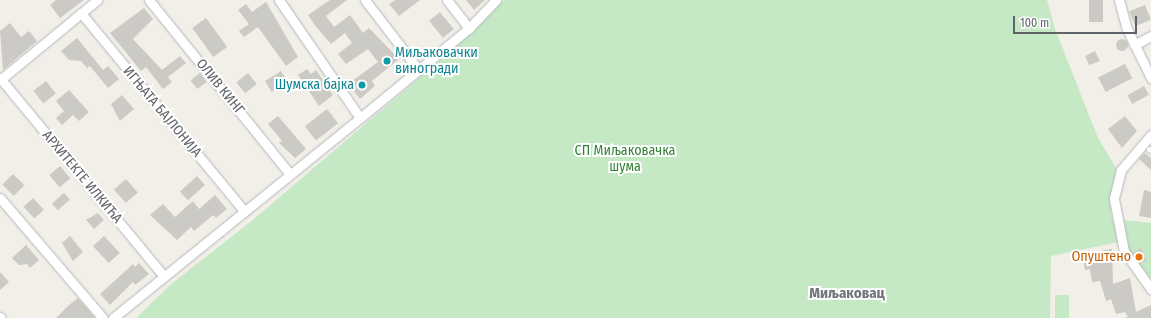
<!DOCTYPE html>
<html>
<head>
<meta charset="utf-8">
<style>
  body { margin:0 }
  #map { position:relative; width:1151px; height:318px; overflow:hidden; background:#f1efe8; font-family:"Fira Sans Condensed",sans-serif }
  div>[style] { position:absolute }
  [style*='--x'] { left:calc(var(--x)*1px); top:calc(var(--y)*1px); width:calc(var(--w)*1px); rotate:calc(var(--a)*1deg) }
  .green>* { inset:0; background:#c5e8c5; transform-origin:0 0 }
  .building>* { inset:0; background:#cccac5; transform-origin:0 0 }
  .round { border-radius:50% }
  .roads { filter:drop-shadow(0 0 1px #b5b8bc) drop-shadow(0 0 1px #b5b8bc) }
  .lane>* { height:4.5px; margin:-2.25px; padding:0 2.25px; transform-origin:2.25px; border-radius:2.25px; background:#fff }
  .street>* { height:9px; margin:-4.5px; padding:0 4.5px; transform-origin:4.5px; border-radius:4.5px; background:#fff }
  .dots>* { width:11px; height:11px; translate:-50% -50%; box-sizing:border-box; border:2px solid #fff; border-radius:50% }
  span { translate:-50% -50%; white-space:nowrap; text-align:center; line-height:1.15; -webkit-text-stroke:4px #fff; paint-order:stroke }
  .culture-label { font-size:14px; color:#0d838f }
  .left { translate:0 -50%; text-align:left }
  .right { translate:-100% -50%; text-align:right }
  .street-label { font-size:14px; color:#5f6368 }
  .park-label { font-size:14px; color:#348238 }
  .food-label { font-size:14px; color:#c56008 }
  .neighbourhood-label { font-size:15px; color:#70757a; font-weight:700 }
  .scale { position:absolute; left:1013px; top:16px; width:124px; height:18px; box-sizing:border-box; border:2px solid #5f6368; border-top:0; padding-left:5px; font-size:12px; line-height:14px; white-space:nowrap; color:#5f6368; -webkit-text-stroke:3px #fff; paint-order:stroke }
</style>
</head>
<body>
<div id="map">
  <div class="green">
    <div style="clip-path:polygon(504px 0,1047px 0,1055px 29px,1098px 138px,1116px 168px,1111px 214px,1119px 242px,1051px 256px,1050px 318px,136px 318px,170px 285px,254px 219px,452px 50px)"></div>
    <div style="clip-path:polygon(1123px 220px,1151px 223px,1151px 279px,1128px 249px)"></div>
    <div style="left:1055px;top:295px;width:14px;height:23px"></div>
  </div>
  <div class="building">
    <div style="clip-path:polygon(56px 0,84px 0,60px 18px,50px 5px)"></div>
    <div style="clip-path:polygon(330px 0,347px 0,326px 16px,334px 27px,350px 15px,363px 33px,369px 28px,399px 59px,372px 81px,375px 86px,360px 99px,348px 84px,378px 62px,368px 49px,346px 64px,338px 54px,352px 43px,345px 33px,331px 44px,316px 27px,308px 15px)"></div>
    <div style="clip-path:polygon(395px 0,420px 0,399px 16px,389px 4px)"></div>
    <div style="clip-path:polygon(466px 0,485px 0,474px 10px)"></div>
    <div style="left:1089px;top:0;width:14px;height:22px"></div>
    <div style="clip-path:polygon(266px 2px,298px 57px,286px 66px,258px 27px,244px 37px,239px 31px,249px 24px,238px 10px,246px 4px,252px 12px)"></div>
    <div style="left:1145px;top:5px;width:16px;height:17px;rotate:68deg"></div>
    <div style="clip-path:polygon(144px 8px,153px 19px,133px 39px,162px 70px,180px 56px,186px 63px,168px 77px,172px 82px,163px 89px,146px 67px,141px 71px,110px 33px)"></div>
    <div style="left:440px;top:12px;width:22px;height:14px;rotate:51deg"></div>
    <div style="left:206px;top:18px;width:36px;height:17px;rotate:54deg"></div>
    <div style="clip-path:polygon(10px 23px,21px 37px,29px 31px,37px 41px,3px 70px,0 31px)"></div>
    <div style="clip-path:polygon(77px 38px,103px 70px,108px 66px,119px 79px,108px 88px,90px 66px,87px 68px,81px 61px,69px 60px,61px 51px)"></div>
    <div class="round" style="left:1116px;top:39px;width:12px;height:12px"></div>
    <div style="clip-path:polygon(1095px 51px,1100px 61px,1089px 65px,1085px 56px)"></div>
    <div style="left:1125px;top:64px;width:16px;height:30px;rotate:63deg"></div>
    <div style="clip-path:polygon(307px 69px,311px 74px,316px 70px,333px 95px,319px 106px,298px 75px)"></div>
    <div style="left:281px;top:71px;width:13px;height:19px;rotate:58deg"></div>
    <div style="left:200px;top:73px;width:11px;height:12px;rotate:52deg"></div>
    <div style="left:248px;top:73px;width:14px;height:15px;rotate:51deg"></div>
    <div style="left:46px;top:81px;width:16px;height:16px;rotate:52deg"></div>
    <div style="left:1144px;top:86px;width:10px;height:19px;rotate:61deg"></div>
    <div style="clip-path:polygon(69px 90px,89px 112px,79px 121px,73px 115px,62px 125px,56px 118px,64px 111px,56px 101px)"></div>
    <div style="clip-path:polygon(122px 95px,134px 109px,120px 121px,111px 104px)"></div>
    <div style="left:327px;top:109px;width:18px;height:28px;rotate:52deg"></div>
    <div style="clip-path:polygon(278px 116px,306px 149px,295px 158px,279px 143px,282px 141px,268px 124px)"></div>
    <div style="clip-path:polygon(1125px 116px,1137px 131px,1122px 148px,1108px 129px)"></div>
    <div style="clip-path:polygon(1145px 153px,1151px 158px,1151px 170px,1139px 159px)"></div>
    <div style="left:60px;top:166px;width:16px;height:14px;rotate:50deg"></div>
    <div style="left:13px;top:174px;width:16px;height:15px;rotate:45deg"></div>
    <div style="left:197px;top:176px;width:12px;height:23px;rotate:48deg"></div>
    <div style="left:126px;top:179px;width:18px;height:16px;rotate:49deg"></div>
    <div style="clip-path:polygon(1144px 190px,1151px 192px,1151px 218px,1139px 216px)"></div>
    <div style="left:64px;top:193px;width:9px;height:16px;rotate:49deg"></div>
    <div style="clip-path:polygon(215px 195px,227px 209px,216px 218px,213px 215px,194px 231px,191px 227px,177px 240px,150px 215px,163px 204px,175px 217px,193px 201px,199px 209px)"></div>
    <div style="left:33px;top:198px;width:16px;height:13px;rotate:47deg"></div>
    <div style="clip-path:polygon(98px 213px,104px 220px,94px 229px,86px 220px)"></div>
    <div style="clip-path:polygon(70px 236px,83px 252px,73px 261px,62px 243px)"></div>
    <div style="left:104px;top:236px;width:23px;height:15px;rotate:47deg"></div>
    <div style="clip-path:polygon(26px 245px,39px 260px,30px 268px,27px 264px,19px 265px,12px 258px)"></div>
    <div style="clip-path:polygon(1141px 248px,1147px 260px,1140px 264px,1133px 253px)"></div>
    <div style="clip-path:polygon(1112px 249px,1113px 284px,1130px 278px,1136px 312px,1151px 305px,1151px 318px,1125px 318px,1128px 317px,1125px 312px,1116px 314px,1111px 299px,1106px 301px,1100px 281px,1092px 282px,1090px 269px,1085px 270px,1082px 254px)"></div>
    <div style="clip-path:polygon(139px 263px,149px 274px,135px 285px,133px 282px,110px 305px,100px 294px,133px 264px,135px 267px)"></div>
    <div style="clip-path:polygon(0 272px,9px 282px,0 290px)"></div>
    <div style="clip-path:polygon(78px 298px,95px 318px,56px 318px,69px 305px)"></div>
  </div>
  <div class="roads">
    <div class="lane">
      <div style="--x:1149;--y:149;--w:2;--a:27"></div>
    </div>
    <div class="street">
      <div style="--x:149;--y:0;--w:224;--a:51"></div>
      <div style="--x:279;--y:0;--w:143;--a:55.5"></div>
      <div style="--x:365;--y:0;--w:87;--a:52.5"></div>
      <div style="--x:447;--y:0;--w:36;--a:52"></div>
      <div style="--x:1119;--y:0;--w:30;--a:75"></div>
      <div style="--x:1127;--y:29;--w:55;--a:63.9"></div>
      <div style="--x:81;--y:13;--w:256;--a:50.5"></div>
      <div style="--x:1134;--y:45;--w:19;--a:-28"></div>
      <div style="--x:0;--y:78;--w:257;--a:50.4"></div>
      <div style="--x:0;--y:80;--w:126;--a:-39.5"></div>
      <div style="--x:1151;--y:135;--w:46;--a:130.6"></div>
      <div style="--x:1121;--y:170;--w:30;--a:104"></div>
      <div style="--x:1114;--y:199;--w:53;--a:79.1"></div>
      <div style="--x:1124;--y:251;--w:47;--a:54.6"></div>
      <div style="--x:0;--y:198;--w:158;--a:49.4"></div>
      <div style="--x:0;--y:317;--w:1;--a:45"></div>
      <div style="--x:113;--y:318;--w:318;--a:-39"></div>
      <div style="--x:360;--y:118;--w:141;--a:-39.5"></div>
      <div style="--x:469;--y:28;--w:39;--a:-46"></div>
    </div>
  </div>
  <div class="dots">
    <div style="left:387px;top:61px;background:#0f9aa8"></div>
    <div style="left:362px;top:85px;background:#0f9aa8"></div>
    <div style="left:1139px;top:257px;background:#e8710a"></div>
  </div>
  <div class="culture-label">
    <span class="left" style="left:395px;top:61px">Миљаковачки<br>виногради</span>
    <span class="right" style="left:354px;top:85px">Шумска бајка</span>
  </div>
  <div class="street-label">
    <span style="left:220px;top:87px;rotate:51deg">ОЛИВ КИНГ</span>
    <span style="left:162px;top:112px;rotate:50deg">ИГЊАТА БАЈЛОНИЈА</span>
    <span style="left:82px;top:177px;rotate:50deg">АРХИТЕКТЕ ИЛКИЋА</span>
  </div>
  <div class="park-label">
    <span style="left:625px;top:159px">СП Миљаковачка<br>шума</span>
  </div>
  <div class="food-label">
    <span class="right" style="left:1131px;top:257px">Опуштено</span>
  </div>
  <div class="neighbourhood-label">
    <span style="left:847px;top:294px">Миљаковац</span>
  </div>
  <div class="scale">100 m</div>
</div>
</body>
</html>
